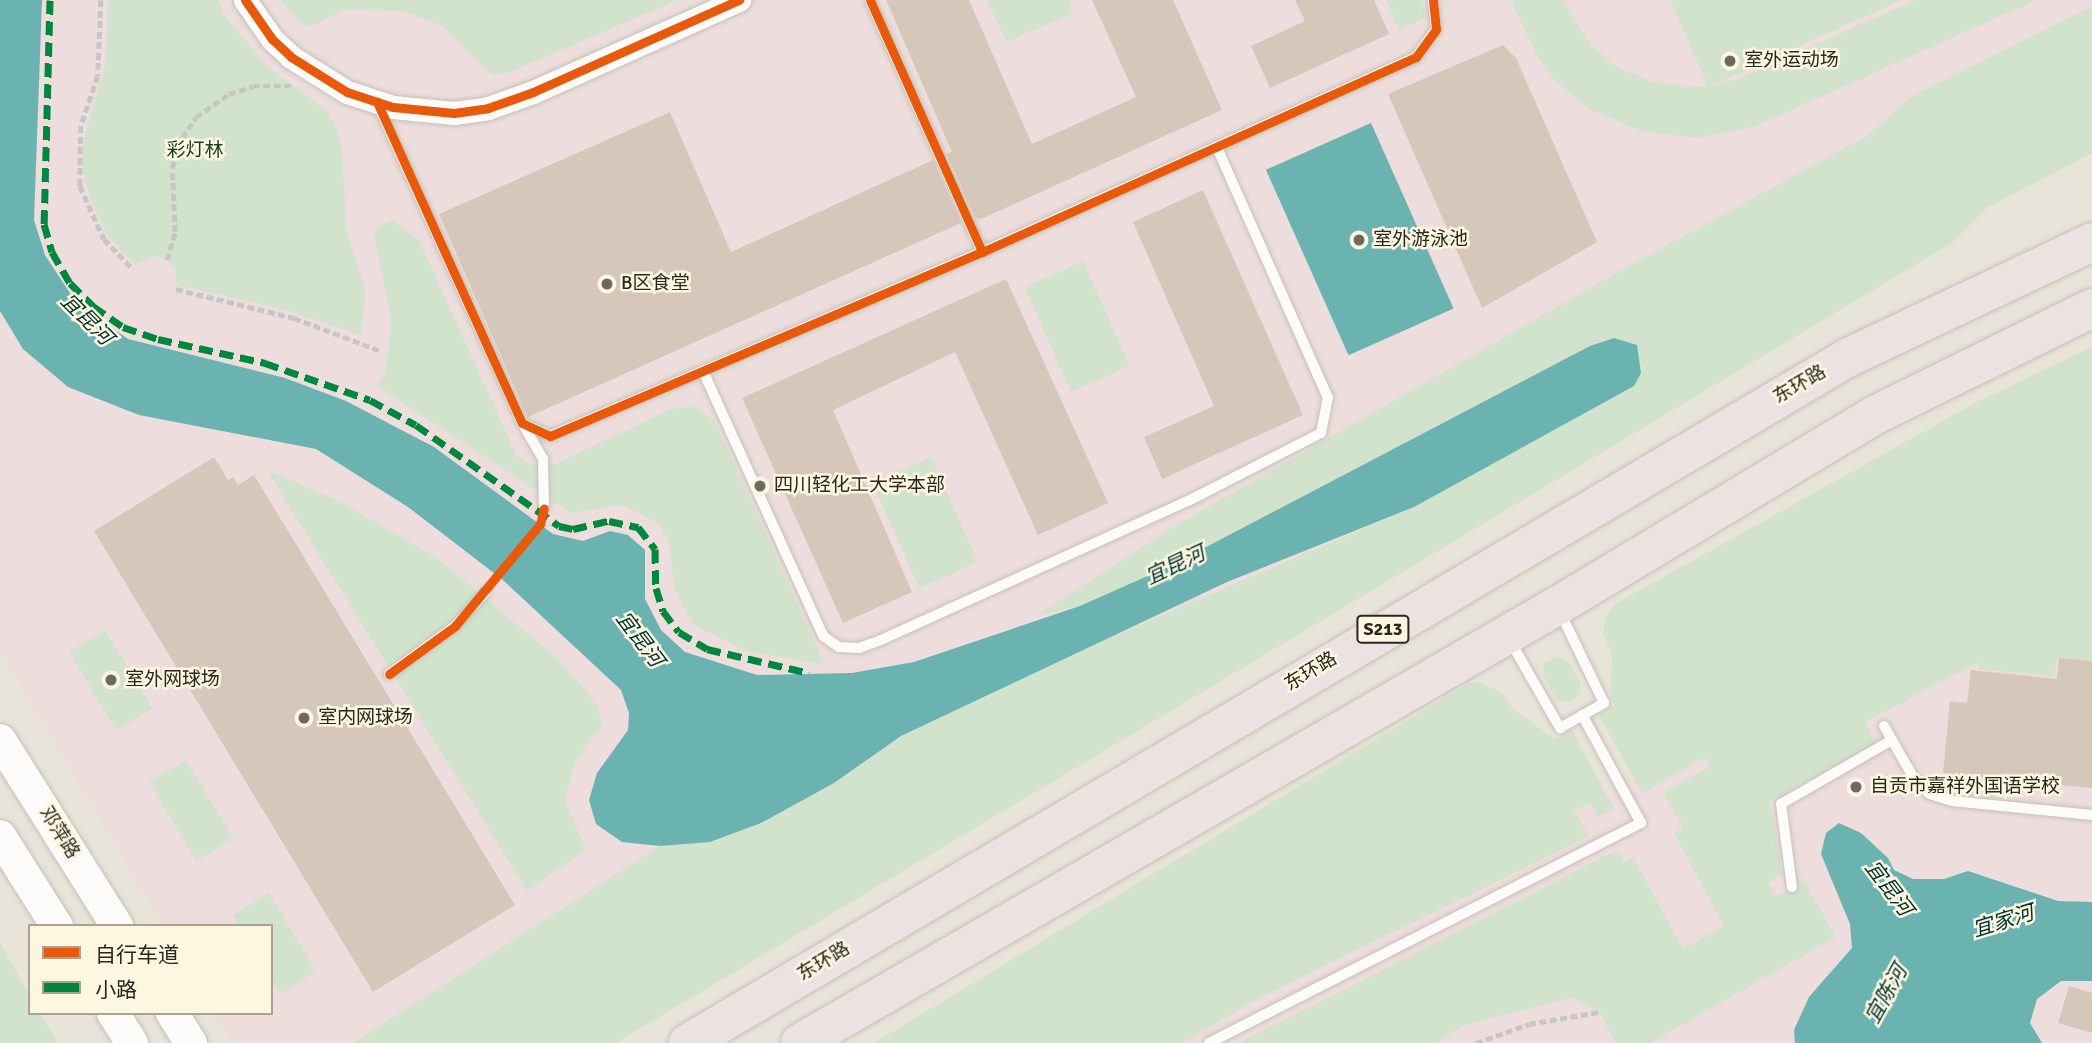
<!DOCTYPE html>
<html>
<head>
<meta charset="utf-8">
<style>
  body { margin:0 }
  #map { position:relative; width:2092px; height:1043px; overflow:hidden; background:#e9e4d9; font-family:Signika,"Noto Sans SC",sans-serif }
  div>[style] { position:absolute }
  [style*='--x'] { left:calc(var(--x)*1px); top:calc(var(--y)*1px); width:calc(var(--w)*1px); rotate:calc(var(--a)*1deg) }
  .education>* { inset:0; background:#eddddc }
  .green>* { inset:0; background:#d1e3cc; transform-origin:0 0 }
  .water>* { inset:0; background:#6ab3b0; transform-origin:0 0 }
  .building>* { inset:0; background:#d6c7bb }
  .path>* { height:4.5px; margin-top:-2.25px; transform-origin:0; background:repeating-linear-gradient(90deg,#c8c6c3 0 7px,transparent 0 10.5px) }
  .roads { filter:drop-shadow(0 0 2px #c5c1b8) drop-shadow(0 0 2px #c5c1b8) }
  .lane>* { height:10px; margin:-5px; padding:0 5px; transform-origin:5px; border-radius:5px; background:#fcfbf9 }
  .street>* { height:23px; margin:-11.5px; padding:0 11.5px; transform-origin:11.5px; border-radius:11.5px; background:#fcfbf9 }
  .secondary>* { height:32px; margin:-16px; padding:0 16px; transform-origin:16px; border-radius:16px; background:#fcfbf9 }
  .highway>* { height:38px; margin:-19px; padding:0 19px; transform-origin:19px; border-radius:19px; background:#ede2e2 }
  .quiet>* { height:7px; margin-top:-3.5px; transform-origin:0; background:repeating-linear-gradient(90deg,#00873e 0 14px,transparent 0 21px) }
  .cycleway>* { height:9px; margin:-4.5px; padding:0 4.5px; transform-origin:4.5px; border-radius:4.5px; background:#e8590c }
  .dots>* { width:19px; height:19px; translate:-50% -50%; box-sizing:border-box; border:4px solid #fdf6e0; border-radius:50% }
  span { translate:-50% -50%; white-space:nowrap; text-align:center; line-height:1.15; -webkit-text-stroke:5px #fdf6e0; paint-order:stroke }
  .shield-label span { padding:2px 5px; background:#fdf6e0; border:2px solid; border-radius:5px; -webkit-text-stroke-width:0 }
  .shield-label { font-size:18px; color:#2a271f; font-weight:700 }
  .poi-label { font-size:19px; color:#2a271f }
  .left { translate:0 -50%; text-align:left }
  .park-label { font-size:19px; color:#153f1d }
  .street-label { font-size:19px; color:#2a271f }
  .water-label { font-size:21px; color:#003131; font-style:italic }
  .legend { position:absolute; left:28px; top:924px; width:245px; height:91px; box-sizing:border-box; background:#fdf6e0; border:2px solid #a9a393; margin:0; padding:9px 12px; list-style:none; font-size:21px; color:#2a271f }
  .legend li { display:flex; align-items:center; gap:14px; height:35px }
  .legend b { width:35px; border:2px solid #a9a393 }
</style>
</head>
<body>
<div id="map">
  <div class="education">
    <div style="clip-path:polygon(0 0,2092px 0,2092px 153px,1988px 207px,1952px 243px,609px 1043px,232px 1043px,214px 1013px,271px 1013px,271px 926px,163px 926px,0 651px)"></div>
    <div style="clip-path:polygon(2092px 540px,2092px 1043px,1177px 1043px,1499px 852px)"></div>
  </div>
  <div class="green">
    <div style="clip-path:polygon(108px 0,218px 0,225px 16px,267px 66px,327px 111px,338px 131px,342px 156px,347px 233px,365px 289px,362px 335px,278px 308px,176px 285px,176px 271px,167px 260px,154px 256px,135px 265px,108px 236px,91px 202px,82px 168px,83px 142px,106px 62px)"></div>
    <div style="clip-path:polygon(280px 0,678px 0,508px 73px,492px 75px,443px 26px,402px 11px,347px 10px,305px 28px)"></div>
    <div style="clip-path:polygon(987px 0,1069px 0,1073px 13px,1007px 42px)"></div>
    <div style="clip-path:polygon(1386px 0,1421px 0,1428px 16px,1399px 29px)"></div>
    <div style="clip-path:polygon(1511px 0,1563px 0,1591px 45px,1615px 66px,1654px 82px,1697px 87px,1708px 86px,1670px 0,1901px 0,1711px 86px,1736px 80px,1915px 0,2036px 0,1754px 127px,1697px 138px,1641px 131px,1588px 108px,1553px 79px,1538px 58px)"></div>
    <div style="clip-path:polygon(2092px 6px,2092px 153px,1988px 207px,1952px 243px,616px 1043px,353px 1043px,660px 846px,710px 842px,761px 823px,834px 783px,901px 736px,1064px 657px,1414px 507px,1633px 386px,1642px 360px,1590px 346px,1170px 566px,1080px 606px,1037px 615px,1180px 523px,1618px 272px,1867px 136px,1913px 95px)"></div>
    <div style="clip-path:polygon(393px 220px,420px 242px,516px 455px,530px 465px,555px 464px,671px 409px,695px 406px,715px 422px,825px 665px,746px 651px,693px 624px,675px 591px,669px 544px,659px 524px,623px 505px,571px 513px,377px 386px,386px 373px,391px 319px,374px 236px,378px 226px)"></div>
    <div style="left:1083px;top:261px;width:115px;height:64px;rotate:66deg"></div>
    <div style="clip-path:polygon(2092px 347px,2092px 661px,2057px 658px,2055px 676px,1978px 669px,1978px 662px,1865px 722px,1876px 743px,1770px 801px,1782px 874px,1768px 883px,1777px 896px,1804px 881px,1836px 937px,1650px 1043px,1616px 1043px,1599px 1012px,1572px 997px,1462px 1026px,1436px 1043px,1239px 1043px,1617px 850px,1624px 862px,1633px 857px,1683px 949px,1724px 926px,1674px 833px,1683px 827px,1663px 793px,1709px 767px,1704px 758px,1642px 793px,1598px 714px,1615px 705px,1611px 696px,1612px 653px,1603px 634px,1606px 615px,1615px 604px,1975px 403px)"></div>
    <div style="left:931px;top:457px;width:115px;height:64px;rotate:66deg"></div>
    <div style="clip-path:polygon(266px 469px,337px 500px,437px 558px,557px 658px,584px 688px,598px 707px,602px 726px,575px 761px,565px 801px,586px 850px,527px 891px)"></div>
    <div style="left:105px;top:630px;width:92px;height:42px;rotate:59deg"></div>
    <div style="clip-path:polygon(1556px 657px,1568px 661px,1581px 684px,1578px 697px,1571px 702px,1558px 700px,1543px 676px,1544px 664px)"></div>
    <div style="clip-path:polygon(1469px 683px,1481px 683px,1501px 692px,1513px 709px,1555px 739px,1572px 730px,1614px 809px,1598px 817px,1590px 803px,1574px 811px,1589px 836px,1259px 998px,1182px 1043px,874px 1043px)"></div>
    <div style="left:186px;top:760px;width:92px;height:43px;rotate:59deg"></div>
    <div style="clip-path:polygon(269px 893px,316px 971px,281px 994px,271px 978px,271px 926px,239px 926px,233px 915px)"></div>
    <div style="clip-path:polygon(0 943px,30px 995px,30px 1013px,40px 1013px,58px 1043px,0 1043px)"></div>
  </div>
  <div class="water">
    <div style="clip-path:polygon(0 0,42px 0,34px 220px,45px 255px,77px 304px,128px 339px,285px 378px,346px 401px,434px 447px,553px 534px,583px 541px,610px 531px,628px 535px,645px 550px,645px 599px,661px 630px,685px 652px,757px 675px,852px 673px,914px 662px,1080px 606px,1170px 566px,1590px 346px,1614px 338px,1637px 345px,1641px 373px,1634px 386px,1414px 507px,1227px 582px,901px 736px,834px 783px,761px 823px,710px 842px,660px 846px,622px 842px,596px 824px,589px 800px,597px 773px,628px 730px,629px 713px,621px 690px,503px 580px,408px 507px,316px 449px,139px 415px,68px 387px,23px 349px,0 311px)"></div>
    <div style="left:1371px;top:123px;width:203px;height:115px;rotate:66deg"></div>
    <div style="clip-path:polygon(1839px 823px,1861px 833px,1888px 858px,1894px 870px,1913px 879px,1944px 879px,1968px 871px,2058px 901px,2092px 902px,2092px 981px,2061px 981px,2037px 999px,2030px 1023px,2042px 1043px,1795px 1043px,1794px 1030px,1809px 997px,1852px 948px,1850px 924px,1821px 854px,1826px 833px)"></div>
  </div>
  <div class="building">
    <div style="clip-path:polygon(886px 0,969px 0,1032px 144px,1136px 97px,1092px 0,1173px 0,1222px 110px,981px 219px,975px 217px,947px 154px,952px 152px)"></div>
    <div style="clip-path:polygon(1295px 0,1374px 0,1389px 34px,1270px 88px,1251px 46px,1305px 21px)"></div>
    <div style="clip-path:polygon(1503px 45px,1516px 58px,1597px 242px,1482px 308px,1388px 94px)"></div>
    <div style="clip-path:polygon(670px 112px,731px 252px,933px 160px,961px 223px,528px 417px,439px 214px)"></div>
    <div style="clip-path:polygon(1203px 190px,1303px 415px,1162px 479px,1144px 437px,1214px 406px,1133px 222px)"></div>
    <div style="clip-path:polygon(1006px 279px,1108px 503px,1038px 535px,955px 352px,833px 410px,912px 592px,843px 623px,742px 398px)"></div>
    <div style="clip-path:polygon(214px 457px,228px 480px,233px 477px,238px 485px,254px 475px,515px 905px,373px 992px,94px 531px)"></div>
    <div style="clip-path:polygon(2059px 658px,2092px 661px,2092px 788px,1943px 773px,1950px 701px,1967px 703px,1971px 670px,2057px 679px)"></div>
    <div style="clip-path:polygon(2069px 986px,2092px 993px,2092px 1033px,2058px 1023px)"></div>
  </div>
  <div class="path">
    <div style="--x:101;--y:0;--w:76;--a:92.3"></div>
    <div style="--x:98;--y:76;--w:53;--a:108.8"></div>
    <div style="--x:81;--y:126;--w:60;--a:91"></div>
    <div style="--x:80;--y:186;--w:58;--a:65.6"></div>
    <div style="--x:104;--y:239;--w:42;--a:46"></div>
    <div style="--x:167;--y:260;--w:29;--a:-74"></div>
    <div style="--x:175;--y:232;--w:64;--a:-92.7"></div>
    <div style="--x:172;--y:168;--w:32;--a:-72"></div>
    <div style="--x:182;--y:138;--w:25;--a:-56"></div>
    <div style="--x:196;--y:117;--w:40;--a:-34.9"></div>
    <div style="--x:229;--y:94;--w:25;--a:-18"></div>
    <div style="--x:253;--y:86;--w:38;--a:0"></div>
    <div style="--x:176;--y:289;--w:122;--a:13.8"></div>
    <div style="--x:294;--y:318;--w:93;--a:20.8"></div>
    <div style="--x:1476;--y:1043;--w:56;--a:-19.7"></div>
    <div style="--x:1529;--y:1024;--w:71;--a:-9.7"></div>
  </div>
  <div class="roads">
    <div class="lane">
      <div style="--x:870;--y:0;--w:276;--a:66"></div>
      <div style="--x:378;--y:105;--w:349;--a:65.6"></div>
      <div style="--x:522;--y:423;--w:31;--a:25"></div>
      <div style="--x:550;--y:436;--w:470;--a:-23.1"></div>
      <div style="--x:982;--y:252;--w:476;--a:-24.2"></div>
      <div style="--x:1416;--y:57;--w:34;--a:-54"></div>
      <div style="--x:1436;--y:29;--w:29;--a:-96"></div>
      <div style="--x:703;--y:371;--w:291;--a:65.6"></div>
      <div style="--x:823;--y:636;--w:19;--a:35"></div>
      <div style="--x:839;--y:647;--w:20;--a:3"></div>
      <div style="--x:859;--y:648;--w:23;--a:-20"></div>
      <div style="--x:881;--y:640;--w:337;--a:-24.4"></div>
      <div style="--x:1188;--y:501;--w:149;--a:-27.1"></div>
      <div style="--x:1321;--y:433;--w:36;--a:-79"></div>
      <div style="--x:1328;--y:398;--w:274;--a:-113.9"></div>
      <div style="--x:524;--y:426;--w:38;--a:60"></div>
      <div style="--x:543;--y:459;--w:49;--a:88.8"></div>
      <div style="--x:1509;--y:639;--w:103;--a:60.2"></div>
      <div style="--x:1560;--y:728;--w:51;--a:-29.6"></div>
      <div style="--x:1604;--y:703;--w:101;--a:-115.8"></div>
      <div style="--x:389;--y:674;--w:82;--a:-36"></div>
      <div style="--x:455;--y:626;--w:45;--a:-47.7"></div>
      <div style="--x:1884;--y:726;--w:64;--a:60.3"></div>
      <div style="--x:1916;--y:782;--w:18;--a:41"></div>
      <div style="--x:1930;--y:794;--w:23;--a:18"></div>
      <div style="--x:1952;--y:801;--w:141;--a:5.7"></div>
      <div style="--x:1792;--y:887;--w:84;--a:-97.5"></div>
      <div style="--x:1781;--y:804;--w:128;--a:-30"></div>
      <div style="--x:1209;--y:1043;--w:485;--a:-27"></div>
      <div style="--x:1641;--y:823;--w:123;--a:-118.6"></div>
    </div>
    <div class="street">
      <div style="--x:245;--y:0;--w:47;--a:55.3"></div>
      <div style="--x:272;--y:39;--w:26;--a:43"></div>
      <div style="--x:291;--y:57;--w:66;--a:32"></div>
      <div style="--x:347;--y:92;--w:48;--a:18.1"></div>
      <div style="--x:393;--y:107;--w:61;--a:5.6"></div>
      <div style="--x:454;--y:113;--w:34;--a:-8"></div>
      <div style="--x:488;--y:108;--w:48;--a:-19.6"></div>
      <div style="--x:533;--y:92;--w:226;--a:-24.1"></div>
    </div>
    <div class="secondary">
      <div style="--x:0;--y:740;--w:220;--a:57.8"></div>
      <div style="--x:0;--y:836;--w:107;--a:57.7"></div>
      <div style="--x:113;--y:1013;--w:36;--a:58"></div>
      <div style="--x:172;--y:1013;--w:36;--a:58"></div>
    </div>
    <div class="highway">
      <div style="--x:688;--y:1043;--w:1346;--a:-30.58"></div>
      <div style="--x:1847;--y:358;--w:271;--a:-25.3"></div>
      <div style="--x:800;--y:1043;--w:874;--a:-30"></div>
      <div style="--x:1557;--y:606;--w:371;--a:-31"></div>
      <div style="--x:1875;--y:415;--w:242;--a:-26.2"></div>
    </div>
  </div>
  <div class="quiet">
    <div style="--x:50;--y:0;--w:224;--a:91.5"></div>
    <div style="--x:44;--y:224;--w:29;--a:74"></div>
    <div style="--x:52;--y:252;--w:36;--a:60"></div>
    <div style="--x:70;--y:283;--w:33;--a:45"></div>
    <div style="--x:93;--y:306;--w:37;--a:35"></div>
    <div style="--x:123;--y:327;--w:37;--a:19"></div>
    <div style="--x:158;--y:339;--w:110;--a:12.6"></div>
    <div style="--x:265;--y:363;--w:111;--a:19.4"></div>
    <div style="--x:370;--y:400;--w:52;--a:28.5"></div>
    <div style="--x:416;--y:425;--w:175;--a:35.2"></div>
    <div style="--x:559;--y:526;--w:14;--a:12"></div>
    <div style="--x:573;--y:529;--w:37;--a:-13"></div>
    <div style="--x:609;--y:521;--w:30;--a:12"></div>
    <div style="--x:638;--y:527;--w:28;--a:52"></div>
    <div style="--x:655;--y:549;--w:39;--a:89"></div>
    <div style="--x:656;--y:588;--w:24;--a:73"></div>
    <div style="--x:663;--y:611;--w:26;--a:53"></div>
    <div style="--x:679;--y:632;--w:33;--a:31"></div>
    <div style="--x:707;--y:649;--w:105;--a:13.2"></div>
  </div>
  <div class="cycleway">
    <div style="--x:245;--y:0;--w:47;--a:55.3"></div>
    <div style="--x:272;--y:39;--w:26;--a:43"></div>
    <div style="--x:291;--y:57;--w:66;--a:32"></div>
    <div style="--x:347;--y:92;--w:48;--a:18.1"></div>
    <div style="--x:393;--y:107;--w:61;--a:5.6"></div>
    <div style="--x:454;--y:113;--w:34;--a:-8"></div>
    <div style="--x:488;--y:108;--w:48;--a:-19.6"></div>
    <div style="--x:533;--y:92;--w:226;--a:-24.1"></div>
    <div style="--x:870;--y:0;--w:276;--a:66"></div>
    <div style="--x:377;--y:102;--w:352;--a:65.7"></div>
    <div style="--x:522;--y:423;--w:31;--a:25"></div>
    <div style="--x:550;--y:436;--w:470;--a:-23.1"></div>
    <div style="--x:982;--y:252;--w:476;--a:-24.2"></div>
    <div style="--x:1416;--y:57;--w:34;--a:-54"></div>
    <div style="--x:1436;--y:29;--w:29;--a:-96"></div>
    <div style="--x:389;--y:674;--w:82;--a:-36"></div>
    <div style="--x:455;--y:626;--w:133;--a:-50.2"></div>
    <div style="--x:540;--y:524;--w:16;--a:-76"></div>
  </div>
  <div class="dots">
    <div style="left:1730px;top:61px;background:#6d6960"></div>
    <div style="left:1359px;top:240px;background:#6d6960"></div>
    <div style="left:607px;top:284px;background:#6d6960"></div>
    <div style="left:760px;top:486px;background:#6d6960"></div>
    <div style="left:111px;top:680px;background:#6d6960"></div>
    <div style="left:304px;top:718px;background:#6d6960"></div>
    <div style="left:1856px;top:787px;background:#6d6960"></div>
  </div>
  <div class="shield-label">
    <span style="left:1383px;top:629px">S213</span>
  </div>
  <div class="poi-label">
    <span class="left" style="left:1744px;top:61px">室外运动场</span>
    <span class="left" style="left:1373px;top:240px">室外游泳池</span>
    <span class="left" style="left:621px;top:284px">B区食堂</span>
    <span class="left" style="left:774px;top:486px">四川轻化工大学本部</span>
    <span class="left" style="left:125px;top:680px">室外网球场</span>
    <span class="left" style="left:318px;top:718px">室内网球场</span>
    <span class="left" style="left:1870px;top:787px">自贡市嘉祥外国语学校</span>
  </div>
  <div class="park-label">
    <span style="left:195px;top:151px">彩灯林</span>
  </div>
  <div class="street-label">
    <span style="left:1800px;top:385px;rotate:-30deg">东环路</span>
    <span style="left:1311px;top:672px;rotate:-31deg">东环路</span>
    <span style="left:59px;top:833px;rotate:58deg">邓萍路</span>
    <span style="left:824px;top:962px;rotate:-31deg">东环路</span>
  </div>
  <div class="water-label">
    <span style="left:87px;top:319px;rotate:45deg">宜昆河</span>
    <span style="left:1175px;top:565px;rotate:-25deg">宜昆河</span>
    <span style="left:640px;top:639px;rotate:53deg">宜昆河</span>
    <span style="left:1889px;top:888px;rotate:53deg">宜昆河</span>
    <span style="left:2003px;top:921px;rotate:-17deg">宜家河</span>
    <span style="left:1886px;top:994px;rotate:-61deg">宜陈河</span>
  </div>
  <ul class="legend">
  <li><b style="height:9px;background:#e8590c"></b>自行车道</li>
  <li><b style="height:9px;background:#00873e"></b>小路</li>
  </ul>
</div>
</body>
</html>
